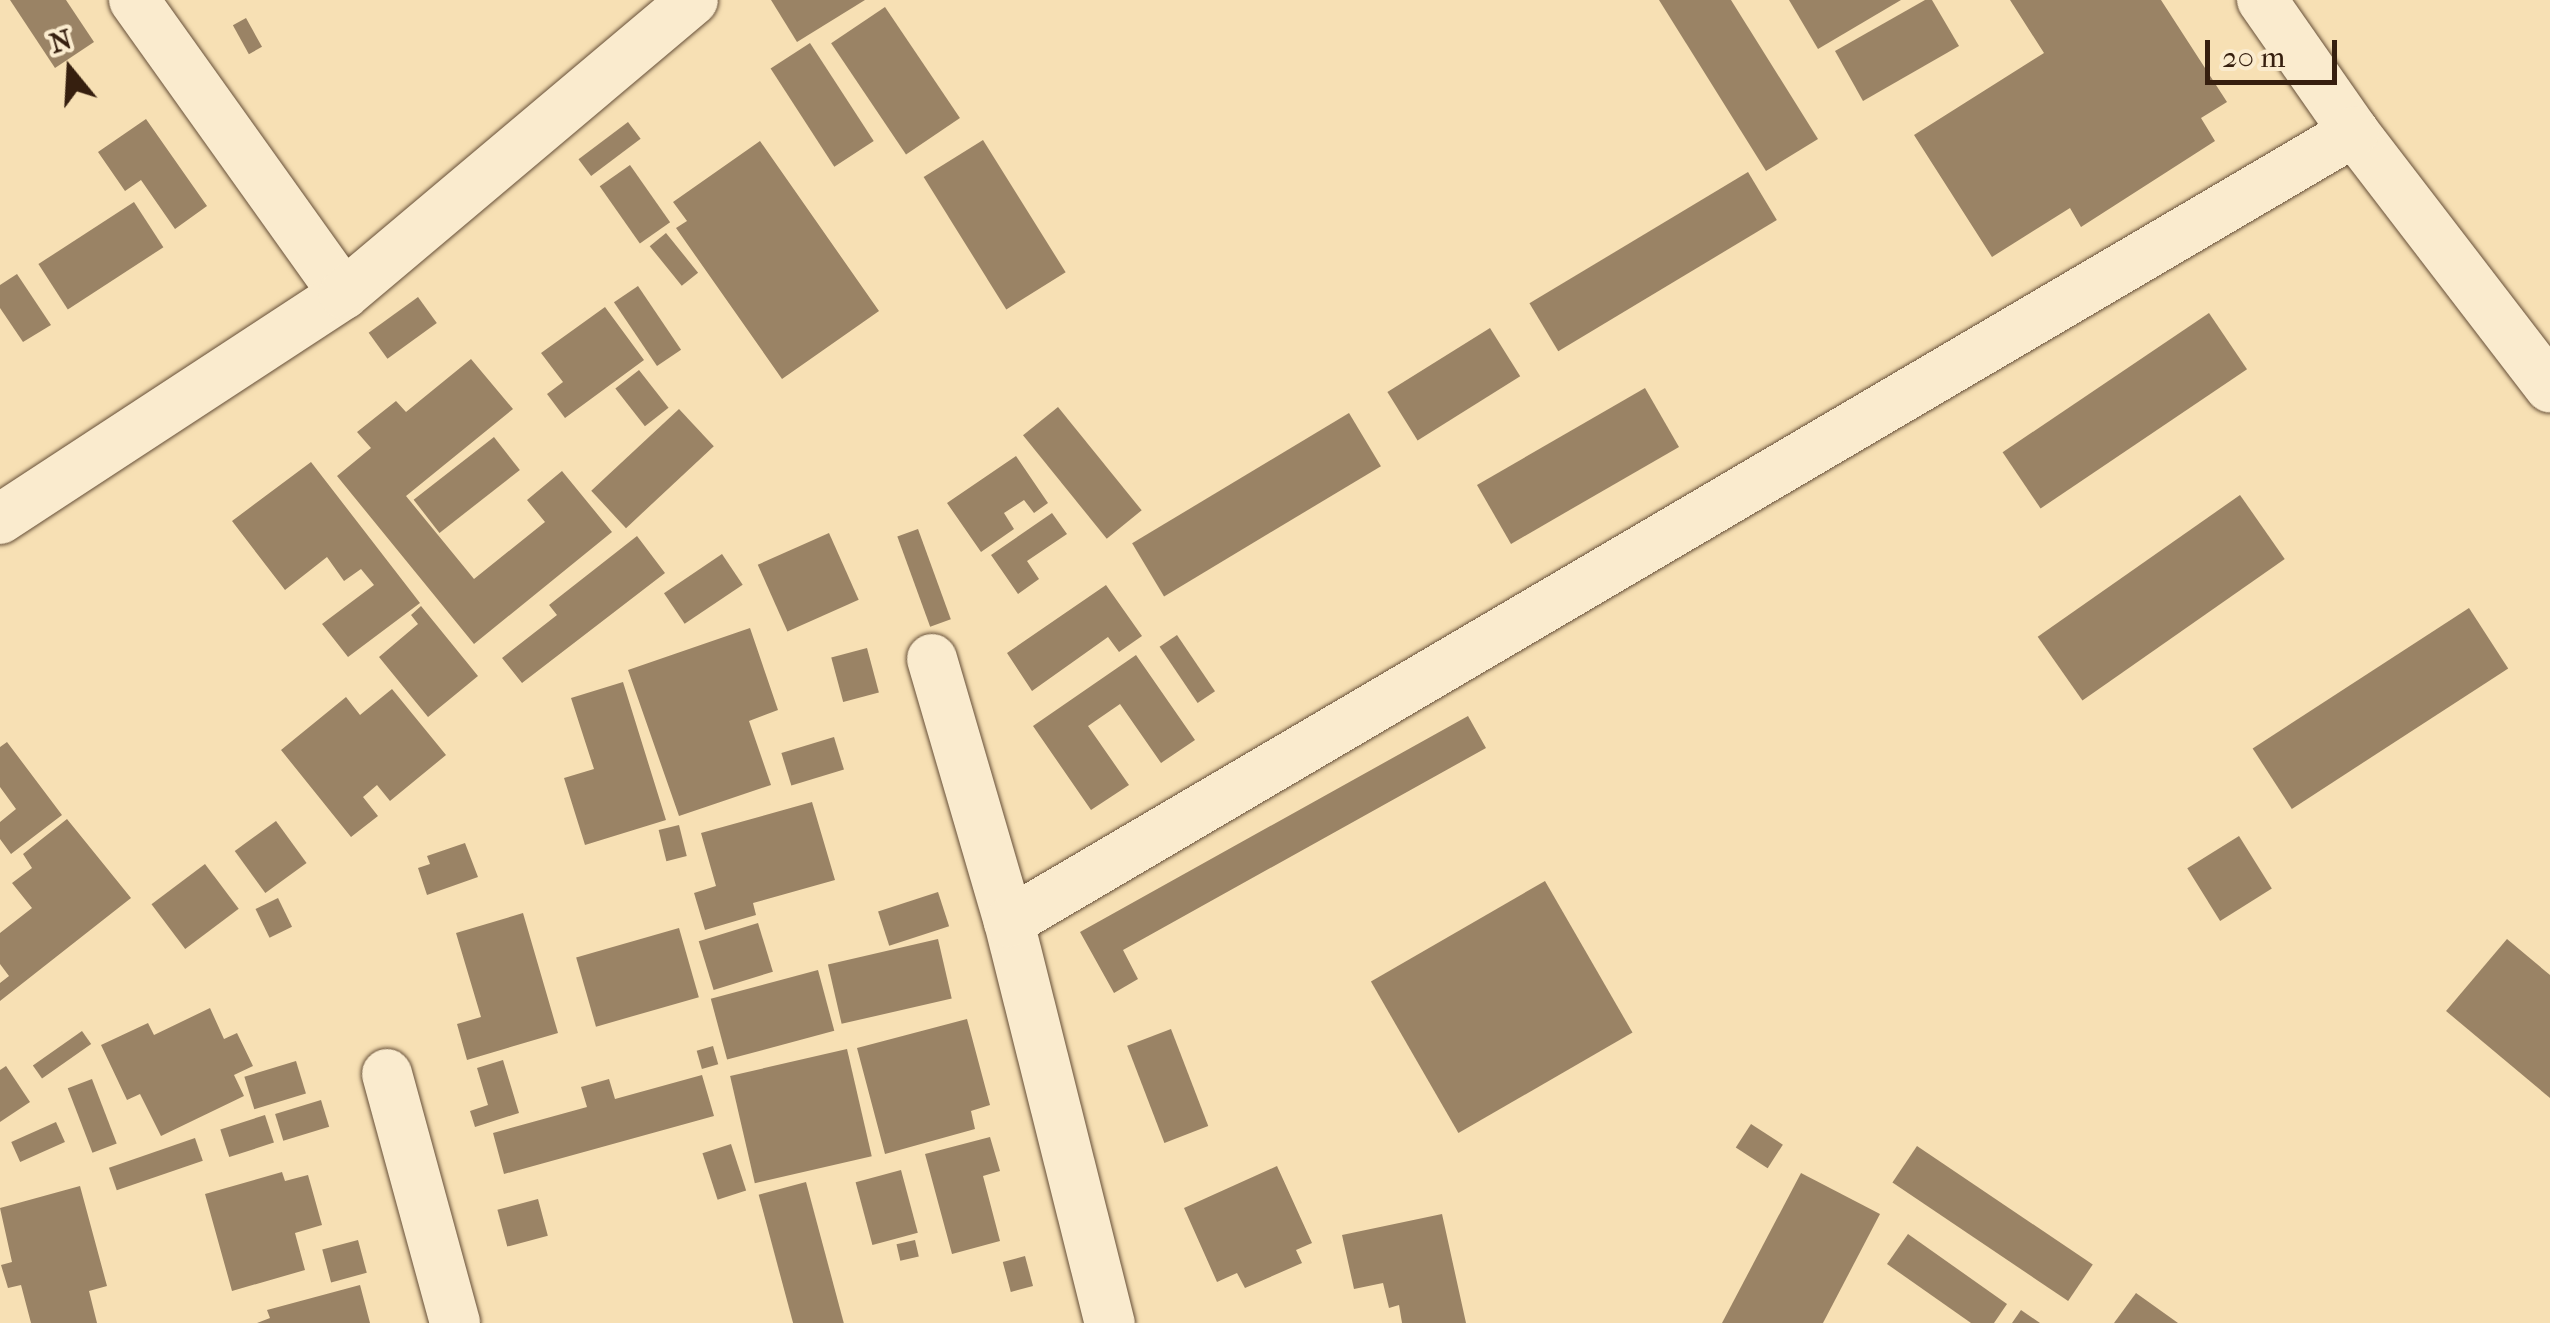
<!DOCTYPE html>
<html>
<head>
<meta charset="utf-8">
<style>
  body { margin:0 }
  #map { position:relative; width:2550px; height:1323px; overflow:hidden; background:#f7e0b4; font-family:"IM FELL French Canon",serif }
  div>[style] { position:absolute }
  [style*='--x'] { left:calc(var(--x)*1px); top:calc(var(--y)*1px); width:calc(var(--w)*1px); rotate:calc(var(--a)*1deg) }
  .building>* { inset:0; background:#9a8365; transform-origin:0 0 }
  .roads { filter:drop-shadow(0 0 2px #664f38) drop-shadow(0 0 2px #664f38) }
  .minor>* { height:50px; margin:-25px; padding:0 25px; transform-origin:25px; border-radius:25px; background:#faebce }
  span { translate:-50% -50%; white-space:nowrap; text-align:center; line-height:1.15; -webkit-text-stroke:10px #faebce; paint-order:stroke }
  .north { position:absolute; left:20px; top:20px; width:100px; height:100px; -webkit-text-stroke:8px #faebce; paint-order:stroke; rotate:342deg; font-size:28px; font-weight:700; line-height:40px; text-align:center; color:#361f0f }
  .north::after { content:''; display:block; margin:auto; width:35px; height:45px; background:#361f0f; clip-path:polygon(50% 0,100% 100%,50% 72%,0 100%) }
  .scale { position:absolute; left:2205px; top:40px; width:132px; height:45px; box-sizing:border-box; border:5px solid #361f0f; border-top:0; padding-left:12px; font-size:30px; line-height:35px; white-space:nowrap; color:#361f0f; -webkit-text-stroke:8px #faebce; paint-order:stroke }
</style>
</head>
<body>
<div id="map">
  <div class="building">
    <div style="clip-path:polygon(10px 0,66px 0,94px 42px,55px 68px)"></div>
    <div style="clip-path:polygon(771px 0,865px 0,797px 42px)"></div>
    <div style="clip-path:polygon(1659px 0,1731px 0,1818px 139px,1766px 171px)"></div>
    <div style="clip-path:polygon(1789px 0,1901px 0,1818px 49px)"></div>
    <div style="clip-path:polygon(1925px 0,1932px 0,1959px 46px,1863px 101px,1835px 51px)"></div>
    <div style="clip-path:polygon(2010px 0,2161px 0,2227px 102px,2201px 118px,2215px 141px,2081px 227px,2070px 208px,1992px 257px,1914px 135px,2044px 53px)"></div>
    <div style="left:885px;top:7px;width:134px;height:65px;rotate:56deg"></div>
    <div style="left:246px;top:18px;width:33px;height:15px;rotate:61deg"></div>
    <div style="left:810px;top:43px;width:117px;height:47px;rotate:57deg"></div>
    <div style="clip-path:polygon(146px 119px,207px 206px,175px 229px,141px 180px,125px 191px,98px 152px)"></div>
    <div style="left:628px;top:122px;width:21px;height:62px;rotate:53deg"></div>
    <div style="left:983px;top:140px;width:156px;height:70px;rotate:58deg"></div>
    <div style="clip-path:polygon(760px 141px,879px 311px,782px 379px,676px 228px,687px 221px,673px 202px)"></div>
    <div style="left:630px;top:165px;width:70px;height:37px;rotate:55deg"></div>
    <div style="left:1748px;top:172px;width:56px;height:255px;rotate:59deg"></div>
    <div style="left:134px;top:202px;width:54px;height:114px;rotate:57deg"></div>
    <div style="left:666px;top:233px;width:51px;height:21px;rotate:51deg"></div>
    <div style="clip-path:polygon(17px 274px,51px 325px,23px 342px,0 308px,0 285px)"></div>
    <div style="left:638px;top:286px;width:77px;height:29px;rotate:56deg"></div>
    <div style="left:418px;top:297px;width:32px;height:61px;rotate:54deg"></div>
    <div style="clip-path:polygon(605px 307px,644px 360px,565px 418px,547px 394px,563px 382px,541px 353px)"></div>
    <div style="left:2209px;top:313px;width:68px;height:249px;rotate:56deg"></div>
    <div style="left:1490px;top:328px;width:57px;height:121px;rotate:58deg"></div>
    <div style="clip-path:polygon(471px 359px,513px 409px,406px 496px,474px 579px,545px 522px,527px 500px,562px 471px,612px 532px,474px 644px,337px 476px,371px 448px,357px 432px,396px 401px,406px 412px)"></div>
    <div style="left:639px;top:370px;width:48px;height:30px;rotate:52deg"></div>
    <div style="left:1645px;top:388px;width:68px;height:194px;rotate:60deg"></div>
    <div style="left:1058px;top:407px;width:133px;height:45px;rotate:51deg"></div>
    <div style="left:679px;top:409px;width:51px;height:120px;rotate:47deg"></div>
    <div style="left:1349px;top:413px;width:62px;height:253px;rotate:59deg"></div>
    <div style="left:494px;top:437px;width:42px;height:102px;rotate:52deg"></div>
    <div style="clip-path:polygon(1016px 456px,1048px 503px,1034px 513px,1024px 500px,1004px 513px,1014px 529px,981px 552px,947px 503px)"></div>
    <div style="clip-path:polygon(311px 462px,420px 603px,348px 657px,322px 624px,374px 585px,361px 569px,344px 581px,327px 557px,285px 590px,232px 521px)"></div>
    <div style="left:2240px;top:495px;width:78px;height:247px;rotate:55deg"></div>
    <div style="clip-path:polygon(1052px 513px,1067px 534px,1027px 561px,1039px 579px,1018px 594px,991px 555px)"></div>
    <div style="left:918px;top:529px;width:96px;height:22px;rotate:70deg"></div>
    <div style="left:829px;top:533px;width:73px;height:78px;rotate:66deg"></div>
    <div style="clip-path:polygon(637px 536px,665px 573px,522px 683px,502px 658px,557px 615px,549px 605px)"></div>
    <div style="left:722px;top:554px;width:37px;height:70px;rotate:56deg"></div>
    <div style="clip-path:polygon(1106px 585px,1142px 636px,1119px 652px,1108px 637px,1032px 691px,1007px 653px)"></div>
    <div style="clip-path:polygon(421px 606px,478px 676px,428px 717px,379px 657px,418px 624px,411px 615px)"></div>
    <div style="left:2469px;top:608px;width:72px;height:258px;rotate:57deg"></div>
    <div style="clip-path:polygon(750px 628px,778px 710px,749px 721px,771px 785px,679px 816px,628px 670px)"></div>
    <div style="left:1177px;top:635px;width:68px;height:21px;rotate:56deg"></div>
    <div style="left:867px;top:648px;width:46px;height:37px;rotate:75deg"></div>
    <div style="clip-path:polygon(1136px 655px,1195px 740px,1161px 763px,1120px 704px,1088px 726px,1129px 785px,1091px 810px,1033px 726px)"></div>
    <div style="clip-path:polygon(623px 682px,666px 820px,585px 845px,564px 778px,594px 769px,571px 698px)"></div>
    <div style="clip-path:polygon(392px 689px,446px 755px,390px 801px,377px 785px,363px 797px,378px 816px,351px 837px,281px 750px,346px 697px,360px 715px)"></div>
    <div style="clip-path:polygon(1468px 716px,1486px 748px,1123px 950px,1138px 979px,1114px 993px,1080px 932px)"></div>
    <div style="left:834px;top:737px;width:34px;height:55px;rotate:73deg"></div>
    <div style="clip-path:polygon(7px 742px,62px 815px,11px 854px,0 839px,0 822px,16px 809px,0 787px,0 747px)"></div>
    <div style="clip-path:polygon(812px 802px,835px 880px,753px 903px,756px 915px,705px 930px,694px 893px,716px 886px,701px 833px)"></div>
    <div style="clip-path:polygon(67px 819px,131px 898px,0 1001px,0 983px,9px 976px,0 964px,0 933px,32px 908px,12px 883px,32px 868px,23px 854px)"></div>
    <div style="left:276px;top:821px;width:52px;height:51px;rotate:54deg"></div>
    <div style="left:679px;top:825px;width:32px;height:21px;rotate:76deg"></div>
    <div style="left:2239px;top:836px;width:62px;height:61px;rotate:58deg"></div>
    <div style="clip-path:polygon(465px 843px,478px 877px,427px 895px,418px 868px,430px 864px,427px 856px)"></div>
    <div style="left:205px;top:864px;width:56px;height:67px;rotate:53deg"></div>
    <div style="left:1545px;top:881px;width:175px;height:201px;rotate:60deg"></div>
    <div style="left:938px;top:892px;width:36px;height:63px;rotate:72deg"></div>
    <div style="left:278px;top:898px;width:32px;height:25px;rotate:64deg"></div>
    <div style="clip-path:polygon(523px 913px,558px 1033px,467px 1060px,457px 1024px,481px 1017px,456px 933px)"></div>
    <div style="left:758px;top:923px;width:51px;height:62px;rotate:73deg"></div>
    <div style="left:679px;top:928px;width:72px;height:107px;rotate:74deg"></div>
    <div style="left:938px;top:939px;width:61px;height:113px;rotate:77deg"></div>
    <div style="clip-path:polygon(2507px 939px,2550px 975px,2550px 1098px,2446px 1011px)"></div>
    <div style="left:818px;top:970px;width:63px;height:111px;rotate:75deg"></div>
    <div style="clip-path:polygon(210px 1008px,224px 1039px,237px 1033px,253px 1066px,234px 1075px,244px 1096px,161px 1136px,140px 1094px,127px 1100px,101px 1045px,148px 1023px,154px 1035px)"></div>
    <div style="clip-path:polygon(967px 1019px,990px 1105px,971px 1111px,975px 1129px,885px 1154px,857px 1048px)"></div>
    <div style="left:1171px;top:1029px;width:104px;height:47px;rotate:69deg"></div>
    <div style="left:82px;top:1031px;width:16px;height:60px;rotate:55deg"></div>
    <div style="left:713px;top:1046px;width:19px;height:17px;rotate:74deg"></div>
    <div style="left:847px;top:1049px;width:110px;height:120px;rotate:77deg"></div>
    <div style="clip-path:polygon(503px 1060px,519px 1113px,475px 1127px,470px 1111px,488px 1105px,477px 1068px)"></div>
    <div style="left:296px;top:1061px;width:34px;height:54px;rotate:73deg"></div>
    <div style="clip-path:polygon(6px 1066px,30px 1102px,0 1122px,0 1070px)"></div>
    <div style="clip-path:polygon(702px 1075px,714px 1116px,504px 1174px,493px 1133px,587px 1107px,581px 1087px,609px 1079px,615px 1099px)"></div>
    <div style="left:92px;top:1079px;width:69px;height:26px;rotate:69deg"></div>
    <div style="left:321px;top:1100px;width:28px;height:48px;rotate:73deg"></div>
    <div style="left:265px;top:1115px;width:29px;height:47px;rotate:72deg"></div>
    <div style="left:56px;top:1122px;width:22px;height:49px;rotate:66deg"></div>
    <div style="left:1751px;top:1124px;width:38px;height:28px;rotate:33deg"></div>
    <div style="clip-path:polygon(990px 1137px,1000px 1171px,983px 1176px,1000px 1241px,952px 1254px,925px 1154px)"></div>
    <div style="left:195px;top:1138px;width:24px;height:91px;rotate:71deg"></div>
    <div style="left:731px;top:1144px;width:49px;height:30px;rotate:72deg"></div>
    <div style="left:1917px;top:1146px;width:212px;height:44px;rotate:34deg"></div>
    <div style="clip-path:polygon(1277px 1166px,1312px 1243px,1296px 1250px,1302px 1263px,1245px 1288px,1237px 1273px,1217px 1282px,1184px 1208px)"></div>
    <div style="left:901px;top:1170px;width:65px;height:47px;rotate:75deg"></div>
    <div style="clip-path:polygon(282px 1172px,285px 1181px,308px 1175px,322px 1225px,295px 1233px,305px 1270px,232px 1291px,205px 1194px)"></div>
    <div style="clip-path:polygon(1801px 1173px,1880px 1214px,1823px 1323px,1722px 1323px)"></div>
    <div style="left:806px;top:1182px;width:146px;height:49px;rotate:75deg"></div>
    <div style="clip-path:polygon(80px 1186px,107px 1286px,89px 1291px,97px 1323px,31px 1323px,21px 1285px,8px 1288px,1px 1265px,12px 1262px,0 1208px)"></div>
    <div style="left:538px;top:1199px;width:38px;height:42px;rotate:75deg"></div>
    <div style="clip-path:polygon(1442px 1214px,1466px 1323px,1402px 1323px,1399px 1305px,1389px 1308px,1383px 1283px,1354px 1289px,1342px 1235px)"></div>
    <div style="clip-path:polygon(1908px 1234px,2007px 1304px,1994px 1323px,1971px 1323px,1887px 1264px)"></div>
    <div style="left:358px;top:1240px;width:34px;height:37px;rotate:75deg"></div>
    <div style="left:915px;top:1240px;width:17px;height:19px;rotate:77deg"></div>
    <div style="left:1025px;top:1256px;width:31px;height:23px;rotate:75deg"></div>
    <div style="clip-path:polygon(360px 1285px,370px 1323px,257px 1323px,270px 1318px,267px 1310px)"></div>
    <div style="clip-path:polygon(2136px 1293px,2178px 1323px,2114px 1323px)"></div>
    <div style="clip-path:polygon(2021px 1310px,2040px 1323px,2012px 1323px)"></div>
  </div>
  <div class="roads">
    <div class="minor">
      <div style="--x:134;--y:0;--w:361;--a:54.5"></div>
      <div style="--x:2262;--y:0;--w:161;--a:55.1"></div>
      <div style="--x:2354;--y:132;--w:322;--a:52.5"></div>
      <div style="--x:0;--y:519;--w:411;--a:-33.2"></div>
      <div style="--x:344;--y:294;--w:456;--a:-40.1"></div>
      <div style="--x:932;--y:659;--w:274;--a:73.7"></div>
      <div style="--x:1009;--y:922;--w:414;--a:75.9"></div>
      <div style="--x:1009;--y:922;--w:1560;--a:-30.43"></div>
      <div style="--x:387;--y:1074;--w:258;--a:74.7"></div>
    </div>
  </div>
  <div class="north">N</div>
  <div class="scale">20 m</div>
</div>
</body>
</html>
